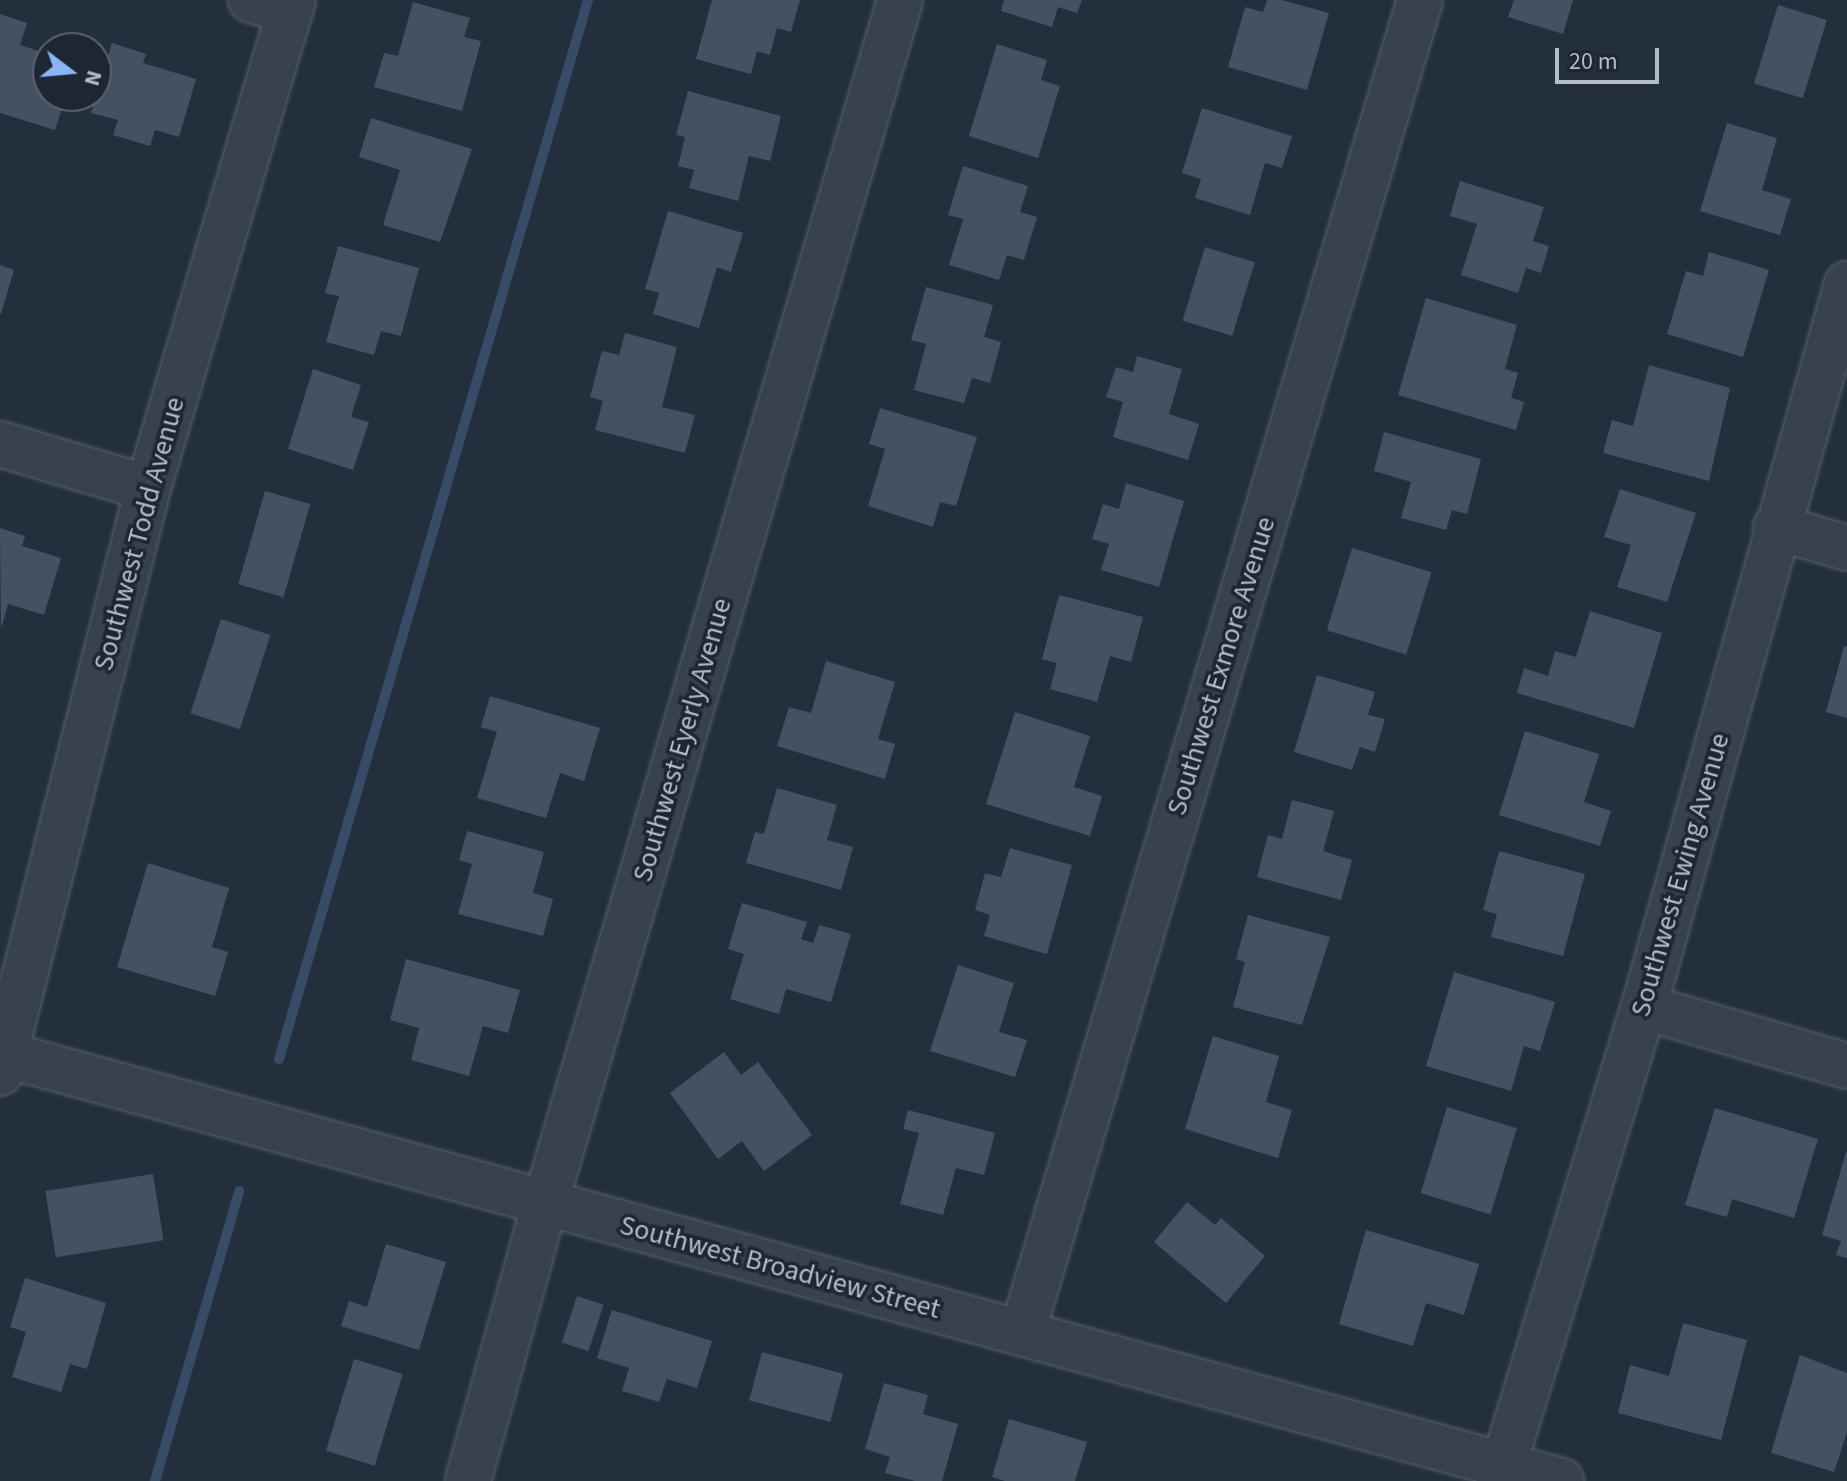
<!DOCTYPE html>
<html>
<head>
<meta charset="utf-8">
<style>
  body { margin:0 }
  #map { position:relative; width:1847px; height:1481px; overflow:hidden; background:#242f3e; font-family:"Source Sans 3",sans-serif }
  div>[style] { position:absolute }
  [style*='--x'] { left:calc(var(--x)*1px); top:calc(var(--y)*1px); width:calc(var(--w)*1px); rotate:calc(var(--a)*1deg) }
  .stream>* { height:10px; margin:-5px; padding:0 5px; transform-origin:5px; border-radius:5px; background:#394c67 }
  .building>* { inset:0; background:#455162; transform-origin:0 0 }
  .roads { filter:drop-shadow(0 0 2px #565f6c) drop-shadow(0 0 2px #565f6c) }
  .minor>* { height:44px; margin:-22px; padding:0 22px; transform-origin:22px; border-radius:22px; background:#38414e }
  span { translate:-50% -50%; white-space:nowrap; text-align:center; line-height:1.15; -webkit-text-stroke:7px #1d2633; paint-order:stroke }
  .street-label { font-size:28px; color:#b4bcc9 }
  .north { position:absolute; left:32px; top:32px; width:80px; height:80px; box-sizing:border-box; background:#1d2633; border:2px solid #59626f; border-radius:50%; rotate:106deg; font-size:22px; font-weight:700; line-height:32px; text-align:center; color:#b4bcc9 }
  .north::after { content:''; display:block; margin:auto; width:28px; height:36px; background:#8ab4f8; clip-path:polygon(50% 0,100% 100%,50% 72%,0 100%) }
  .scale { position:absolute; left:1555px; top:48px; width:104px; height:36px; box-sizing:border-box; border:4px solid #b4bcc9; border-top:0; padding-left:10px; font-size:24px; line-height:28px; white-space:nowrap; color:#b4bcc9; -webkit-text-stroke:6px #1d2633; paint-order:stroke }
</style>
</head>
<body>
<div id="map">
  <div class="stream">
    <div style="--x:279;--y:1059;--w:1103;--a:-73.73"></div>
    <div style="--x:155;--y:1481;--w:302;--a:-73.8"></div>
  </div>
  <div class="building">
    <div style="clip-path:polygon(712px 0,800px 0,791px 32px,777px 28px,770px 55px,757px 51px,751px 74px,696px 59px)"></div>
    <div style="clip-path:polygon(1004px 0,1082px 0,1077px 13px,1058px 7px,1052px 27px,1001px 11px)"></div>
    <div style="clip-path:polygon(1267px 0,1282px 0,1329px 13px,1307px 90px,1228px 67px,1245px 7px,1263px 12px)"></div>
    <div style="clip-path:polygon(1514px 0,1573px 0,1563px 34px,1508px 17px)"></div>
    <div style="clip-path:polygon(413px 2px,470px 18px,464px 37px,481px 41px,462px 111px,374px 87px,384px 53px,398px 56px)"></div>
    <div style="left:1778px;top:5px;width:51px;height:82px;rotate:17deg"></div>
    <div style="clip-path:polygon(0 14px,27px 23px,20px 45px,48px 54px,48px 96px,66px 96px,55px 130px,0 113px)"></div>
    <div style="clip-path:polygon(112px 43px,146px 54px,143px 63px,196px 79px,179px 137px,155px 130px,150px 146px,113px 135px,118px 120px,91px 113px)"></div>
    <div style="clip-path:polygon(997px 44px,1047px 60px,1041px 80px,1060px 86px,1038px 158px,969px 136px)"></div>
    <div style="clip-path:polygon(688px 91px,781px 116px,770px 161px,749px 156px,738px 201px,689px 188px,694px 170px,678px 166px,685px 137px,676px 135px)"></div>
    <div style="clip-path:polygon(1202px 108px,1292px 136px,1282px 168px,1265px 163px,1250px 215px,1195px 198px,1201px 179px,1182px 173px)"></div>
    <div style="clip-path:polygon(371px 118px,472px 149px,440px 242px,383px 225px,400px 170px,359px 157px)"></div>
    <div style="clip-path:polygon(1727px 123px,1777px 138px,1762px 190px,1791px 199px,1780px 235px,1700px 211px)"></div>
    <div style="clip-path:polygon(963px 166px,1028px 186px,1020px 212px,1037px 217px,1024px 260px,1007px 255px,999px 280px,949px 265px,963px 219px,948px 215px)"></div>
    <div style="clip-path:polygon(1460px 181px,1544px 207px,1533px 241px,1549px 246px,1541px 273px,1526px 268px,1518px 293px,1461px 275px,1477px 224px,1450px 216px)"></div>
    <div style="clip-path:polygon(668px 211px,743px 233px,731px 272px,717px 267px,699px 328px,653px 314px,659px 293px,645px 289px)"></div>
    <div style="clip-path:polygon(338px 246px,419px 268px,401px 336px,381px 331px,374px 355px,326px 342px,339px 296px,325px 293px)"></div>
    <div style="left:1205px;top:247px;width:52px;height:77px;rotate:17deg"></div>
    <div style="clip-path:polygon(1709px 252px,1769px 270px,1743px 357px,1667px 334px,1686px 271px,1703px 276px)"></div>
    <div style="clip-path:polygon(0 265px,14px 270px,1px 314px,0 314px)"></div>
    <div style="clip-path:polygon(926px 287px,993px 305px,984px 337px,1001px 342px,990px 383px,972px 378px,964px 403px,914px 390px,926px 344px,911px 340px)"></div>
    <div style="clip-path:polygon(1426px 298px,1517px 325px,1505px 369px,1518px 373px,1511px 398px,1524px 402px,1516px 430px,1398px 395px)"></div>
    <div style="clip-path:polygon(625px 333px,677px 347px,662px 407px,695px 415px,685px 453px,595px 430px,603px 401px,590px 397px,602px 351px,619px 355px)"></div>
    <div style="clip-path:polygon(1137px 356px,1182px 369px,1169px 414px,1199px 424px,1188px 460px,1113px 437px,1123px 402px,1106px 397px,1116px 367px,1133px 372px)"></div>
    <div style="clip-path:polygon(1649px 365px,1730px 388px,1709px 481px,1603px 453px,1612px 420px,1633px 426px)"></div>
    <div style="clip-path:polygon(313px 369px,361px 385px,351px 417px,369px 422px,353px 470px,288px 449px)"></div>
    <div style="clip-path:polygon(880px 408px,977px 437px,956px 506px,940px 502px,933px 527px,868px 506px,885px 449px,869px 444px)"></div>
    <div style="clip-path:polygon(1384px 432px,1481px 459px,1467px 514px,1452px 510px,1446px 530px,1401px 518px,1411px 482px,1374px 471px)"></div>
    <div style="clip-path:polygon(1126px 483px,1184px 501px,1159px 587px,1101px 570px,1109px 544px,1092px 539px,1103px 504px,1119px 509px)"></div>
    <div style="clip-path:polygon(1620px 489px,1696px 513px,1667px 602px,1617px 587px,1631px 545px,1604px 537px)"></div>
    <div style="left:265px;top:491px;width:47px;height:97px;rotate:16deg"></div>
    <div style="clip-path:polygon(0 528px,25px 536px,22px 546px,61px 558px,44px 615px,8px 604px,1px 629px)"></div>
    <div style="left:1352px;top:548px;width:83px;height:86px;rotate:17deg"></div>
    <div style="clip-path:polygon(1059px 595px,1143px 617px,1131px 662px,1110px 656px,1097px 702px,1050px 689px,1057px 663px,1042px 659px)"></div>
    <div style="clip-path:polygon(1590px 611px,1662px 633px,1634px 728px,1517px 693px,1524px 668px,1548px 676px,1555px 651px,1576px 657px)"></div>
    <div style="left:221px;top:619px;width:52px;height:99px;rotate:18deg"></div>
    <div style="clip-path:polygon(1844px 646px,1847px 647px,1847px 718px,1826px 712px)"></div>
    <div style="clip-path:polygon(826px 661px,895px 682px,878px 739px,895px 744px,885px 779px,777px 746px,789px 707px,811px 713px)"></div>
    <div style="clip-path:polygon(1317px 675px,1375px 692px,1368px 715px,1385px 719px,1375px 752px,1360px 747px,1352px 770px,1294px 752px)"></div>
    <div style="clip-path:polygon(490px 696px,600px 728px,584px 781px,560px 773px,546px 818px,477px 798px,497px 732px,481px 727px)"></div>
    <div style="clip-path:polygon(1015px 712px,1090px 736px,1074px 787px,1102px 796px,1090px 836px,986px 804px)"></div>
    <div style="clip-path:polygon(1525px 731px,1599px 754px,1584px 802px,1611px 811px,1600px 846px,1499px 815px)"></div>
    <div style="clip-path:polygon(777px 788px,837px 805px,827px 840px,853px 847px,841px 890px,746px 863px,755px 832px,764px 834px)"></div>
    <div style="clip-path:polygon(1292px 800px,1334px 811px,1323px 851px,1352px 860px,1341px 900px,1257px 877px,1268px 835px,1282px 839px)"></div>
    <div style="clip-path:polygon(467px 831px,544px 852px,533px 893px,553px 899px,543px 936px,458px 914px,472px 864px,459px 860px)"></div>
    <div style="clip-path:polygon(1010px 848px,1072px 865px,1047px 954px,984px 936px,990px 915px,975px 910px,985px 873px,1001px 877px)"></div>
    <div style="clip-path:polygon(1499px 851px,1585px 874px,1563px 956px,1491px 937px,1497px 914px,1483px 910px)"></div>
    <div style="clip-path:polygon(148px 863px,229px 888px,212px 947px,228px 952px,215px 996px,117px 967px)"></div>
    <div style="clip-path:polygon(742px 903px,807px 922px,801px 939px,813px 943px,819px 925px,851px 934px,831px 1002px,786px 989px,779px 1014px,730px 999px,744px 954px,728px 949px)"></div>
    <div style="clip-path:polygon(1248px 915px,1330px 937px,1302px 1025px,1233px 1007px,1245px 962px,1236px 959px)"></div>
    <div style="clip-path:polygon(406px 959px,520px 990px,508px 1033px,483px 1026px,469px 1076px,411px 1060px,419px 1028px,390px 1020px)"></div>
    <div style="clip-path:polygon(958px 965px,1014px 983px,999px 1032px,1027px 1040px,1015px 1077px,930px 1051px)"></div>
    <div style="clip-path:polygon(1454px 972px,1555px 1002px,1540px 1051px,1524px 1046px,1511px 1091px,1426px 1066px)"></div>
    <div style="clip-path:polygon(1213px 1036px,1279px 1056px,1266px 1102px,1292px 1110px,1278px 1158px,1185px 1129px)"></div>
    <div style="clip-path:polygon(724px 1052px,741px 1075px,758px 1062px,812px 1135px,764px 1171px,742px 1141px,718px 1159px,670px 1093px)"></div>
    <div style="left:1447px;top:1107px;width:73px;height:90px;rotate:17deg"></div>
    <div style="clip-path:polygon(1715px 1108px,1818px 1139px,1794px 1218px,1732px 1199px,1727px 1217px,1685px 1205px)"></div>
    <div style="clip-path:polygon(908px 1110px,995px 1133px,984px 1175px,956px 1168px,943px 1215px,900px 1204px,919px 1133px,903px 1129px)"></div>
    <div style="clip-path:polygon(1846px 1152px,1847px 1152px,1847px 1258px,1836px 1255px,1841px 1241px,1822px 1235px)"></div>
    <div style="left:153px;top:1174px;width:67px;height:109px;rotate:81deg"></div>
    <div style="clip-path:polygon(1187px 1202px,1215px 1225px,1221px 1218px,1265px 1256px,1226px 1303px,1154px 1242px)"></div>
    <div style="clip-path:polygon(1366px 1230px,1479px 1264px,1464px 1315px,1426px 1303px,1413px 1346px,1339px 1324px)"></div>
    <div style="clip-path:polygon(386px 1244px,446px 1262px,419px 1350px,341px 1326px,349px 1301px,367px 1307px)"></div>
    <div style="clip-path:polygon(25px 1278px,106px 1303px,87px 1369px,70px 1364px,61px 1392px,12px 1377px,26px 1332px,10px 1327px)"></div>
    <div style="left:577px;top:1296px;width:28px;height:49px;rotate:18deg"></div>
    <div style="clip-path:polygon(612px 1310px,712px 1341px,697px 1388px,667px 1379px,659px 1402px,622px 1391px,629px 1368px,597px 1358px)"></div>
    <div style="clip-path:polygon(1683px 1323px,1747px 1340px,1721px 1440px,1618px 1413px,1630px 1365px,1669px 1376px)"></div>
    <div style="left:762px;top:1352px;width:84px;height:50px;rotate:15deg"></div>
    <div style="clip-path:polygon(1800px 1355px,1847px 1373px,1847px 1432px,1834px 1472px,1771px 1453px)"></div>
    <div style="left:354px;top:1359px;width:51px;height:96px;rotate:17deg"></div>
    <div style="clip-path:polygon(884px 1383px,928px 1395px,923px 1414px,958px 1424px,942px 1481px,915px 1481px,885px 1473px,890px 1457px,865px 1449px)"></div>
    <div style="clip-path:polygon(1009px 1419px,1087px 1442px,1075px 1481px,1005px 1481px,992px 1477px)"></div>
  </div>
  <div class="roads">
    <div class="minor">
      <div style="--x:251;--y:0;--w:41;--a:15.8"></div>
      <div style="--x:0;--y:444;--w:154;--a:16.6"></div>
      <div style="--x:1776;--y:527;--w:74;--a:16.5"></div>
      <div style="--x:1644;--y:1007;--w:211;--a:16.2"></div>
      <div style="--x:0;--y:1053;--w:1619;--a:15.33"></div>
      <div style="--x:0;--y:1073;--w:603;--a:-75.8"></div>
      <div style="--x:148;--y:488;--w:509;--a:-73.45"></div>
      <div style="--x:1022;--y:1333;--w:1391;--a:-73.38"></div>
      <div style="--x:1504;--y:1464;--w:478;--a:-73"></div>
      <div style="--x:1644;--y:1007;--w:751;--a:-74.32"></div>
      <div style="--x:468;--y:1481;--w:288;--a:-74.5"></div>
      <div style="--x:545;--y:1204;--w:1255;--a:-73.57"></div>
    </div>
  </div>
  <div class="street-label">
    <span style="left:139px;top:534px;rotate:-75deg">Southwest Todd Avenue</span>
    <span style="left:1221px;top:666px;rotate:-73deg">Southwest Exmore Avenue</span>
    <span style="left:682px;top:740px;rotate:-74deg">Southwest Eyerly Avenue</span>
    <span style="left:1680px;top:875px;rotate:-74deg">Southwest Ewing Avenue</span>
    <span style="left:780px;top:1267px;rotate:15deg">Southwest Broadview Street</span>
  </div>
  <div class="north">N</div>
  <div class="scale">20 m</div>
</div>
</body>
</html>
